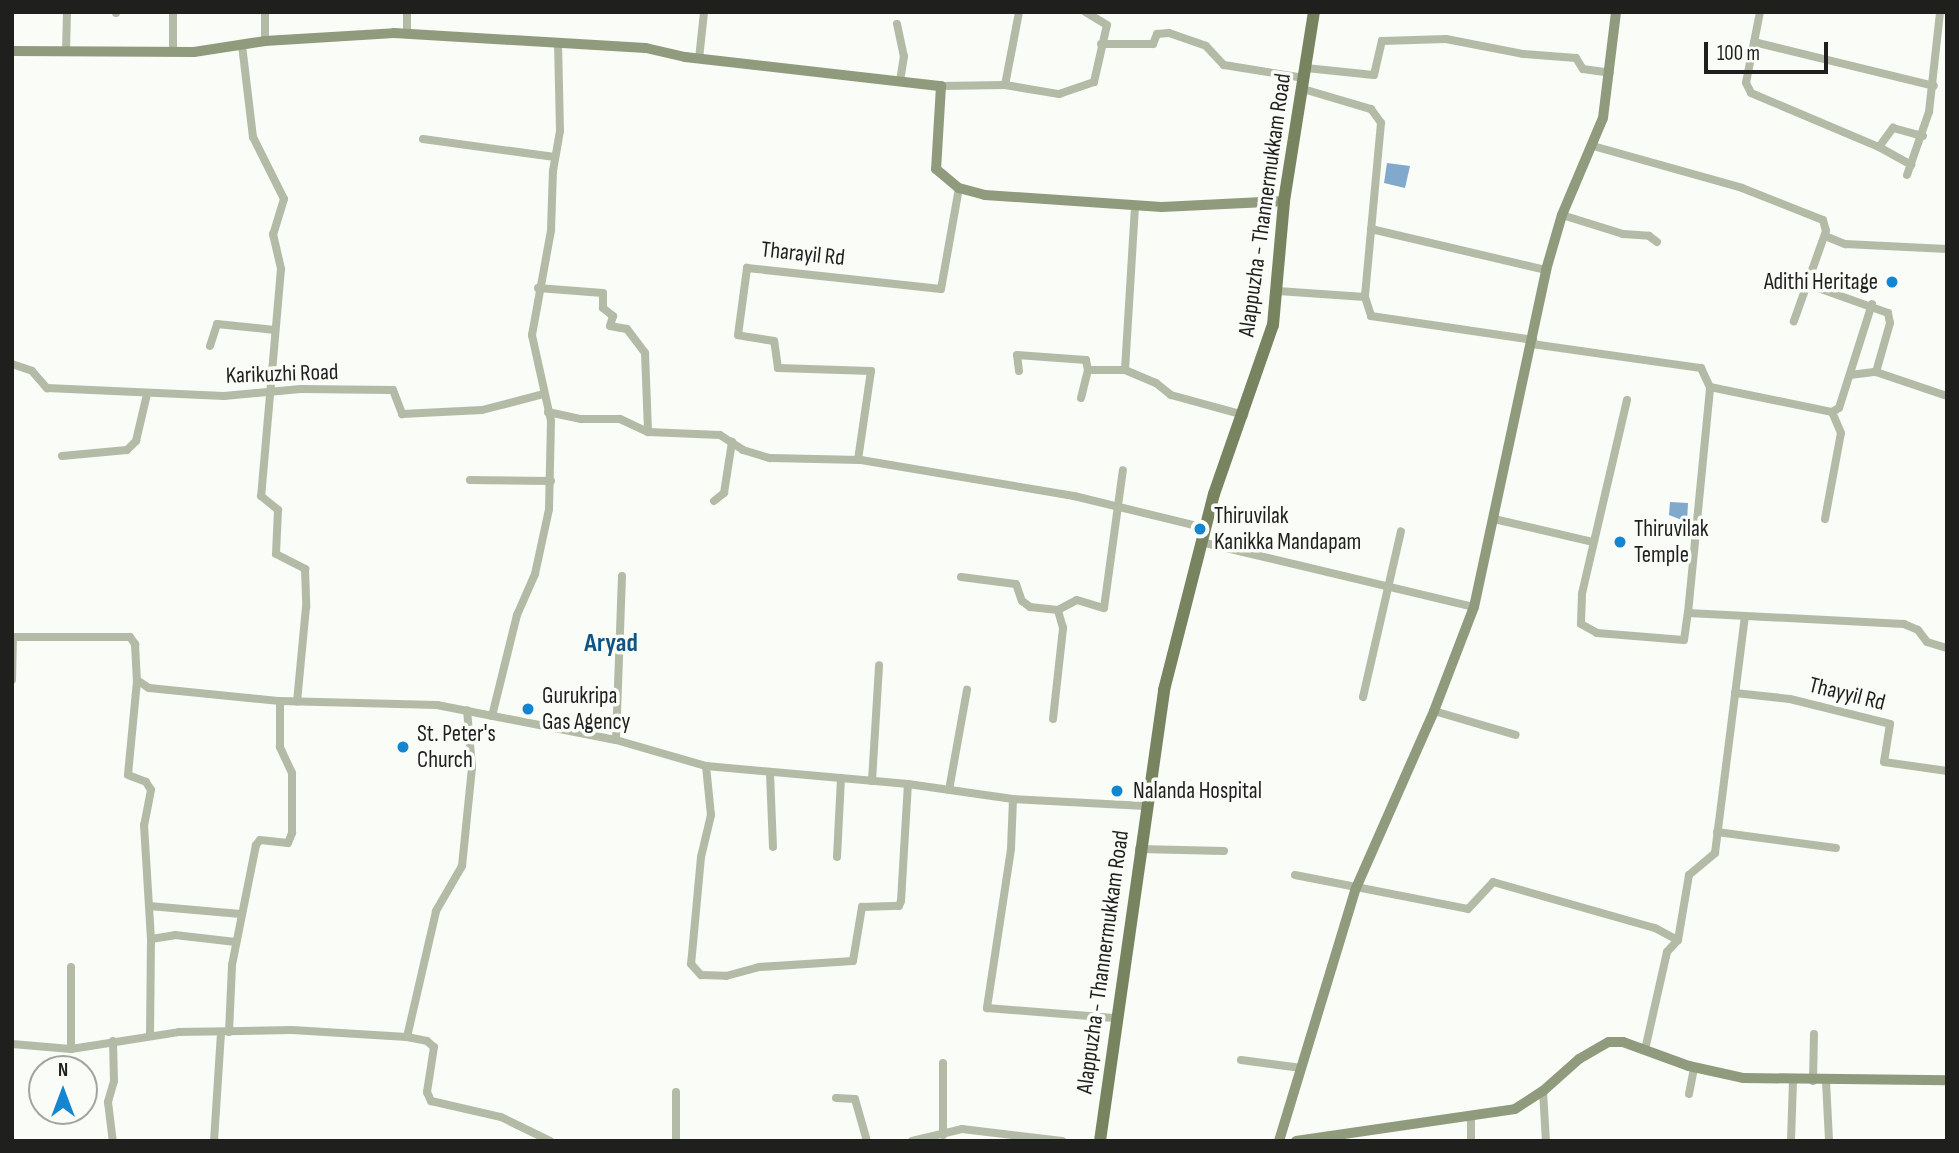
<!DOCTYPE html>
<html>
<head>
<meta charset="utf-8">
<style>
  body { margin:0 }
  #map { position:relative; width:1959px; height:1153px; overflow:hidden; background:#fafcf7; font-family:"Sofia Sans Condensed",sans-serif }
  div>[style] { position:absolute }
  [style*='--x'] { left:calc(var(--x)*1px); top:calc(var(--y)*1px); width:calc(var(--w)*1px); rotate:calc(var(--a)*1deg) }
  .water>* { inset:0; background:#81a9cc }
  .minor>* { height:8px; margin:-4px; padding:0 4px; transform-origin:4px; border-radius:4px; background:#b3bba6 }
  .secondary>* { height:10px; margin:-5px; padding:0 5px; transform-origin:5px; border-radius:5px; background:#909b7d }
  .primary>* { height:12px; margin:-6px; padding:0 6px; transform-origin:6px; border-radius:6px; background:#77845f }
  .dots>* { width:19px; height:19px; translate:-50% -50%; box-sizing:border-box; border:4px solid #fafcf7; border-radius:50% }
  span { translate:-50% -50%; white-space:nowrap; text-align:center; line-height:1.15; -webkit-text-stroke:7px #fafcf7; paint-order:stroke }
  .street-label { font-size:23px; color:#1f201e }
  .poi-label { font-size:23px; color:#1f201e }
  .right { translate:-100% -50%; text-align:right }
  .left { translate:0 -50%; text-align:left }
  .quarter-label { font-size:26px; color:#105483; font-weight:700 }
  .frame { position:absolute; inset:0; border:14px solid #1f201e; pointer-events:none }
  .north { position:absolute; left:28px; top:1055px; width:70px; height:70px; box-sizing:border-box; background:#fafcf7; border:2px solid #a2a4a0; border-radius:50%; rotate:0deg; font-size:19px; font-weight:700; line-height:28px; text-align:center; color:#1f201e }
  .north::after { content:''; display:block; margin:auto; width:24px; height:32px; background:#1485ce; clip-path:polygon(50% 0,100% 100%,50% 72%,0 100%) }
  .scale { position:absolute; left:1704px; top:42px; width:124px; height:32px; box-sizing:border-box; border:4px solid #1f201e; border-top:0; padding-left:9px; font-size:21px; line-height:24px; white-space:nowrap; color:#1f201e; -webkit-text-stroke:5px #fafcf7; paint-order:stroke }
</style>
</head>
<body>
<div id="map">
  <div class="water">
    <div style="clip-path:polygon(1387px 163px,1410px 166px,1405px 188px,1384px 183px)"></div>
    <div style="clip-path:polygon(1670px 502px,1688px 503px,1687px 522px,1669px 515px)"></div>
  </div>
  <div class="minor">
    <div style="--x:407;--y:12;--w:21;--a:90"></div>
    <div style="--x:1760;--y:12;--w:72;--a:101.2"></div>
    <div style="--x:1746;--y:83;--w:11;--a:63"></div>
    <div style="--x:1751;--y:93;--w:139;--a:22.9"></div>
    <div style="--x:1879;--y:147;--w:24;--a:-54"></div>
    <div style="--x:1893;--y:128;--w:31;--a:15"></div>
    <div style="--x:116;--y:13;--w:1;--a:-90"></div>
    <div style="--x:897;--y:24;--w:33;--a:78"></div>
    <div style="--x:904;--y:56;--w:26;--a:99"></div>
    <div style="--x:265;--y:41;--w:29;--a:-90"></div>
    <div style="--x:1754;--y:42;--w:185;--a:13.7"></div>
    <div style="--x:1101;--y:44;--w:52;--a:0"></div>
    <div style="--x:1153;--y:44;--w:11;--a:-68"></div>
    <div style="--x:1157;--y:34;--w:12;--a:-5"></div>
    <div style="--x:1169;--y:33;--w:39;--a:19"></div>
    <div style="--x:1206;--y:46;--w:26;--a:47"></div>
    <div style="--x:1224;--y:65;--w:81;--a:9.2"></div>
    <div style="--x:242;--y:45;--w:93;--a:83.2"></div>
    <div style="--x:253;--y:137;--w:69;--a:63.4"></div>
    <div style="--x:284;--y:199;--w:37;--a:107"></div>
    <div style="--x:273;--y:234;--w:36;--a:77"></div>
    <div style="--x:281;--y:269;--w:228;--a:95"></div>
    <div style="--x:261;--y:496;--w:22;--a:39"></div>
    <div style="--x:278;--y:510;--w:44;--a:92.6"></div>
    <div style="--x:276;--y:554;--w:33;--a:27"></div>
    <div style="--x:305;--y:569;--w:38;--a:88"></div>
    <div style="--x:306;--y:607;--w:95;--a:95.4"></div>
    <div style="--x:173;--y:51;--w:39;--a:-90"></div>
    <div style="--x:66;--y:52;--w:40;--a:-88.6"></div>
    <div style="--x:699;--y:59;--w:47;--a:-83.9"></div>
    <div style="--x:1306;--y:68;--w:68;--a:5.9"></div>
    <div style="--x:1374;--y:75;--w:35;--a:-77"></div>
    <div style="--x:1382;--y:41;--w:64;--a:-1.8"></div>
    <div style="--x:1446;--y:39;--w:78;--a:11"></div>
    <div style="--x:1523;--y:54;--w:53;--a:4.3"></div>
    <div style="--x:1576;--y:58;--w:13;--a:58"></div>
    <div style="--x:1583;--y:69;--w:27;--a:8"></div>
    <div style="--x:1005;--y:85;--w:55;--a:9.5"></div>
    <div style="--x:1059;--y:94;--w:37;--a:-19"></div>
    <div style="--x:1094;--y:82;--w:58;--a:-77.2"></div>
    <div style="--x:1107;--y:25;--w:26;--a:-149"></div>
    <div style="--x:941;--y:86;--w:64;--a:-0.9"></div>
    <div style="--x:1005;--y:85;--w:74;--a:-79.1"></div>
    <div style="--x:1303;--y:89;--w:71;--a:16.4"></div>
    <div style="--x:1371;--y:109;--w:17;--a:54"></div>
    <div style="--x:1381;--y:123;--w:175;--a:95.3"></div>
    <div style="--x:1365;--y:297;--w:20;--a:72"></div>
    <div style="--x:1371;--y:316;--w:164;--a:8.4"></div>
    <div style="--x:423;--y:139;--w:133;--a:7.8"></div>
    <div style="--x:1593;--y:146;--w:155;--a:15.7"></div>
    <div style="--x:1742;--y:188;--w:87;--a:21.6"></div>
    <div style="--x:1823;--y:220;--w:11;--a:75"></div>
    <div style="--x:1826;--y:231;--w:96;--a:109.6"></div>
    <div style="--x:1879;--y:147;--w:37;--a:29"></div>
    <div style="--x:1907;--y:175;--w:67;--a:-70.8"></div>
    <div style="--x:1929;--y:112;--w:101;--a:-83.7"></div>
    <div style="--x:1562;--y:215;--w:64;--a:17.3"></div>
    <div style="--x:1623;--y:234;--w:26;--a:4"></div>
    <div style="--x:1649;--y:236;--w:10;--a:37"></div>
    <div style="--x:1371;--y:229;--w:180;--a:13.2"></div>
    <div style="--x:1825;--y:236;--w:22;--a:22"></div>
    <div style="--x:1845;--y:244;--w:102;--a:2.8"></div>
    <div style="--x:1807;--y:284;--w:86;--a:19.7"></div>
    <div style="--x:1888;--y:313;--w:10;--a:79"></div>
    <div style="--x:1890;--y:323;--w:51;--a:105.9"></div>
    <div style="--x:538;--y:288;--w:65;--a:4.4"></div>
    <div style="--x:603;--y:293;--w:15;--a:90"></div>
    <div style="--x:603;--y:308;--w:13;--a:39"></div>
    <div style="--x:613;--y:316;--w:10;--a:107"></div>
    <div style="--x:610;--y:326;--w:17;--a:10"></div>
    <div style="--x:627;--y:329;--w:30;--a:53"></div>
    <div style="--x:645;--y:353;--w:79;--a:87.8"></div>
    <div style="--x:1278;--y:291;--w:87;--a:3.9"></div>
    <div style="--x:1532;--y:344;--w:171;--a:8.1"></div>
    <div style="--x:1701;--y:368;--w:21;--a:65"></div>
    <div style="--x:1710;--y:387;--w:125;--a:11.6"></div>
    <div style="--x:1832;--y:412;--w:8;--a:-30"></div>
    <div style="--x:1839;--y:408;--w:109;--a:-72.4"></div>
    <div style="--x:210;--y:346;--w:23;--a:-72"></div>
    <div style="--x:217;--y:324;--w:58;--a:5.9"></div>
    <div style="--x:12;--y:364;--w:21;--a:19"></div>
    <div style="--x:32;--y:371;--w:23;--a:49"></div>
    <div style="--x:47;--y:388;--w:177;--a:2.6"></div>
    <div style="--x:224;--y:396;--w:77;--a:-5.2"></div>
    <div style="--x:301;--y:389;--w:92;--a:0.6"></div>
    <div style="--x:393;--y:390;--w:26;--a:69"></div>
    <div style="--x:402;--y:414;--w:80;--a:-2.9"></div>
    <div style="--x:482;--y:410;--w:64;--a:-14.5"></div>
    <div style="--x:1125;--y:370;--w:164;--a:-86.5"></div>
    <div style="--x:1019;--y:371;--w:16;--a:-97"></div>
    <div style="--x:1017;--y:355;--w:69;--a:4.1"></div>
    <div style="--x:1086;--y:360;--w:10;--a:79"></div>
    <div style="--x:1850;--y:375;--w:26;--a:-7"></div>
    <div style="--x:1876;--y:372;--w:75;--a:18.7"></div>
    <div style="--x:1081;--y:398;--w:29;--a:-76"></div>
    <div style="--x:1088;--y:370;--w:37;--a:0"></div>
    <div style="--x:1125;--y:370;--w:34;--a:23"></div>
    <div style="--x:1156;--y:383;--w:19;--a:39"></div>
    <div style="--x:1171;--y:395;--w:76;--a:15.3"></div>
    <div style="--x:1627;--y:400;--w:199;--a:103.1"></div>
    <div style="--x:1582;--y:594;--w:30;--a:92"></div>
    <div style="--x:1581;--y:624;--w:18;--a:29"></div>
    <div style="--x:1597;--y:633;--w:87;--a:4.6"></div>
    <div style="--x:1684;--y:640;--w:27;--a:-82"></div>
    <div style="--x:1688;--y:613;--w:216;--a:2.9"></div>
    <div style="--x:1904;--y:624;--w:15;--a:23"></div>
    <div style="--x:1918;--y:630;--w:15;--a:53"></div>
    <div style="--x:1927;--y:642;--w:21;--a:17"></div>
    <div style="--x:548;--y:412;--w:34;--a:12"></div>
    <div style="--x:581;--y:419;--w:39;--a:0"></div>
    <div style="--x:620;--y:419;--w:31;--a:25"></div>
    <div style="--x:648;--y:432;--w:72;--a:2.4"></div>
    <div style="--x:720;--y:435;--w:27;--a:33"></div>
    <div style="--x:743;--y:450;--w:28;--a:17"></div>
    <div style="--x:770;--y:458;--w:91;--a:1.3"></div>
    <div style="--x:861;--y:460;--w:216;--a:9.6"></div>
    <div style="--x:1074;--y:496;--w:135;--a:13.7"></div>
    <div style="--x:62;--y:456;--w:65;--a:-5.3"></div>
    <div style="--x:127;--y:450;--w:13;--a:-45"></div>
    <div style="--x:136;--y:441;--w:48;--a:-76.8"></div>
    <div style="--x:858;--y:460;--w:90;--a:-81.7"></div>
    <div style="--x:871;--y:371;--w:93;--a:-178.2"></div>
    <div style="--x:778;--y:368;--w:27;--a:-98"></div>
    <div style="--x:774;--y:341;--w:36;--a:-171"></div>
    <div style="--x:738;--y:335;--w:68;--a:-82.3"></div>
    <div style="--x:747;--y:268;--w:195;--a:6.2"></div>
    <div style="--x:941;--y:289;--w:103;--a:-79.9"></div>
    <div style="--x:470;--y:480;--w:81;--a:0.7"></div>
    <div style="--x:714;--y:501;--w:13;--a:-39"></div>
    <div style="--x:724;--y:493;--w:52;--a:-81.1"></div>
    <div style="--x:1494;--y:519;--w:102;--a:13.1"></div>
    <div style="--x:1825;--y:519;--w:87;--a:-79.5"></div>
    <div style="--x:1841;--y:433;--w:23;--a:-113"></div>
    <div style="--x:1201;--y:542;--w:281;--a:13.4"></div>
    <div style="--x:961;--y:577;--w:55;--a:7.3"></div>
    <div style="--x:1016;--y:584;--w:18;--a:71"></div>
    <div style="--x:1022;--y:601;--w:10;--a:37"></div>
    <div style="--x:1030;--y:607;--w:28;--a:6"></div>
    <div style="--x:1688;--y:613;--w:227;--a:-84.4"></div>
    <div style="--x:12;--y:637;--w:118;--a:0"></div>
    <div style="--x:130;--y:637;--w:9;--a:54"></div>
    <div style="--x:135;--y:644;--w:36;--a:87"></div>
    <div style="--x:137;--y:680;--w:14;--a:34"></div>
    <div style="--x:149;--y:688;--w:132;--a:5.7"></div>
    <div style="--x:280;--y:701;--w:157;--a:1.5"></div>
    <div style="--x:437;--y:705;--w:182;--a:11.1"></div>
    <div style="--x:616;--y:740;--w:94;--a:16.1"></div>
    <div style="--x:706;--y:766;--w:203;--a:5.1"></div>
    <div style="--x:908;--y:784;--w:106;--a:8.1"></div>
    <div style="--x:1013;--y:799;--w:132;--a:3"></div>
    <div style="--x:12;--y:680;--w:43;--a:-88.7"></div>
    <div style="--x:137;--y:681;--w:94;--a:95.5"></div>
    <div style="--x:128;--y:775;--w:19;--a:21"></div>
    <div style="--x:146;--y:782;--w:9;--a:58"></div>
    <div style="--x:151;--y:790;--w:36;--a:101"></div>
    <div style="--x:144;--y:825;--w:114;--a:86.5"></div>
    <div style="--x:1735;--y:693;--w:55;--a:6.2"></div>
    <div style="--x:1790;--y:699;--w:103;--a:14"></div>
    <div style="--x:1890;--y:724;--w:38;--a:99"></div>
    <div style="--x:1884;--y:762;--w:64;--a:8.1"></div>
    <div style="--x:1363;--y:697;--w:170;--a:-77.1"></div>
    <div style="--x:1434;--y:711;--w:85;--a:16.3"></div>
    <div style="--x:492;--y:716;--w:104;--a:-76.1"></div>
    <div style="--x:517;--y:615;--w:45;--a:-66.3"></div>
    <div style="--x:535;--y:574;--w:66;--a:-77.8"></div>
    <div style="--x:549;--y:509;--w:88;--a:-88.7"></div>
    <div style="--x:551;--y:421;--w:88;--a:-102.5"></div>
    <div style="--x:532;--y:335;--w:107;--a:-79.7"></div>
    <div style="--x:551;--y:230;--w:59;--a:-88.1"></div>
    <div style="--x:553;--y:171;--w:41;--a:-80.1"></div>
    <div style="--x:560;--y:131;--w:87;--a:-91.3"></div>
    <div style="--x:1053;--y:719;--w:92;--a:-83.7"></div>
    <div style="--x:1063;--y:628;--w:19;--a:-106"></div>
    <div style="--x:1058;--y:610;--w:21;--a:-28"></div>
    <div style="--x:1077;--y:600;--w:28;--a:17"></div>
    <div style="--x:1104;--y:608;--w:139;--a:-82.2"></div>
    <div style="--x:616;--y:740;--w:164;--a:-87.9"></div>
    <div style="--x:706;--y:766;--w:49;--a:84.2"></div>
    <div style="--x:711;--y:815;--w:43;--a:103.4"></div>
    <div style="--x:701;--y:857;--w:107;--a:95.3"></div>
    <div style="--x:691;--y:964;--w:15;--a:48"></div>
    <div style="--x:701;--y:975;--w:25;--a:2"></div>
    <div style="--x:726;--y:976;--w:35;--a:-15"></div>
    <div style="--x:760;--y:967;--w:93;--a:-3.7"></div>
    <div style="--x:853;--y:961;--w:55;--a:-80.5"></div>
    <div style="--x:862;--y:907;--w:37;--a:-2"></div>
    <div style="--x:899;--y:906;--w:5;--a:-68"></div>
    <div style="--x:901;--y:901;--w:117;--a:-86.6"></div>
    <div style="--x:770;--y:773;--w:74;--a:87.7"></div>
    <div style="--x:872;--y:781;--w:116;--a:-86.5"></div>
    <div style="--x:949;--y:790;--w:102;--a:-79.8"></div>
    <div style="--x:1013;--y:799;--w:50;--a:92.3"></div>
    <div style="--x:1011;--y:849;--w:161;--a:98.6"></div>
    <div style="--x:987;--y:1008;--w:128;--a:4.5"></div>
    <div style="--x:1717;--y:832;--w:120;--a:7.7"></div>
    <div style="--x:1139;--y:849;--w:85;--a:1.3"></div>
    <div style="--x:837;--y:857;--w:79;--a:-87.1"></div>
    <div style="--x:1295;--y:875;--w:176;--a:11.1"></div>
    <div style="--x:1468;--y:909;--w:37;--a:-47"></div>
    <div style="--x:1493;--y:882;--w:168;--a:15.9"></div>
    <div style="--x:1655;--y:928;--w:26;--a:28"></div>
    <div style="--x:1678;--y:940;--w:16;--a:133"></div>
    <div style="--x:1667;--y:952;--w:100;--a:102.7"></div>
    <div style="--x:149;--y:906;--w:92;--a:5"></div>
    <div style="--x:1678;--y:940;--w:66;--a:-80.4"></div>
    <div style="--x:1689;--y:875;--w:34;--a:-40"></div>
    <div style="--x:1715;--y:853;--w:238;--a:-82.8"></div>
    <div style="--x:71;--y:967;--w:82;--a:90"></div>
    <div style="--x:229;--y:1032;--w:67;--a:-87.4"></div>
    <div style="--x:232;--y:965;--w:122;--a:-78.7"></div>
    <div style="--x:256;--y:845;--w:6;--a:-51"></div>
    <div style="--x:260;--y:840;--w:28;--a:6"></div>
    <div style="--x:288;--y:843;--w:11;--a:-68"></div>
    <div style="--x:292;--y:833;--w:60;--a:-90"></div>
    <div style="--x:292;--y:773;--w:29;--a:-115"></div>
    <div style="--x:280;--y:747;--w:46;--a:-90"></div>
    <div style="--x:150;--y:1035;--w:96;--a:-89.4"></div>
    <div style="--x:151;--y:939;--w:24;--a:-9"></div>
    <div style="--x:175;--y:935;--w:61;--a:6.5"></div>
    <div style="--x:407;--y:1037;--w:129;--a:-77"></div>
    <div style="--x:436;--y:911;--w:52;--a:-60"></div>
    <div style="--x:462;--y:866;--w:100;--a:-84.2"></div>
    <div style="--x:472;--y:767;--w:57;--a:-95"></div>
    <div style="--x:113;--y:1041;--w:40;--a:88.6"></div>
    <div style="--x:114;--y:1081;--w:22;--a:106"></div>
    <div style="--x:108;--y:1102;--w:39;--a:83"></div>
    <div style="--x:12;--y:1044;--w:59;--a:4.8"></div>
    <div style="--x:71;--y:1049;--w:109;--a:-8.9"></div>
    <div style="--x:179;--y:1032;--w:113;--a:-1"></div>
    <div style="--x:292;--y:1030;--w:115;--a:3.5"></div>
    <div style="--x:407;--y:1037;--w:20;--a:11"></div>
    <div style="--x:427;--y:1041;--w:9;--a:41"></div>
    <div style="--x:434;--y:1047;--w:46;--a:98.8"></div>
    <div style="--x:427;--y:1092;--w:10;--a:66"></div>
    <div style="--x:431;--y:1101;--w:72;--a:12.9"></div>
    <div style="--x:501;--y:1117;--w:55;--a:26.1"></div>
    <div style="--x:1241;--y:1060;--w:61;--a:7.6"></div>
    <div style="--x:1813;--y:1081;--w:47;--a:-88.8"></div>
    <div style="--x:1826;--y:1081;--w:60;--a:87.1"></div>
    <div style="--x:1543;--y:1091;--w:50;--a:86.6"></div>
    <div style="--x:1689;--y:1094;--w:26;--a:-79"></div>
    <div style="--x:836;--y:1098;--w:19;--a:3"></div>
    <div style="--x:855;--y:1099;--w:44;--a:74.1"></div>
    <div style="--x:943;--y:1135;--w:72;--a:-90"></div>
    <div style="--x:214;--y:1141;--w:108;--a:-86.3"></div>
    <div style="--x:676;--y:1141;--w:49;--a:-90"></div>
    <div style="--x:912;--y:1141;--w:51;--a:-13.5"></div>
    <div style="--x:962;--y:1129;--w:101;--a:6.8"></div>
    <div style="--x:1471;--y:1141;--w:26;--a:-90"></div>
    <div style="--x:1791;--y:1141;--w:59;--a:-88.1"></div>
  </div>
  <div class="secondary">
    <div style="--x:12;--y:51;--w:182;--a:0.3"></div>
    <div style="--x:194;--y:52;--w:72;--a:-8.8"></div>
    <div style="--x:265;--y:41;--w:129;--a:-3.5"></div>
    <div style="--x:394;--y:33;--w:252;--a:3.4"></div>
    <div style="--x:646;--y:48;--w:40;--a:13"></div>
    <div style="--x:685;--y:57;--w:258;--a:6.5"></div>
    <div style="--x:941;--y:86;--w:83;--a:93.4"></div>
    <div style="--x:936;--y:169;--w:30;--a:40"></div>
    <div style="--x:959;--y:188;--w:27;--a:15"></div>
    <div style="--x:985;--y:195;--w:177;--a:3.9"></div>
    <div style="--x:1162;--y:207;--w:122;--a:-2.8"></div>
    <div style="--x:1279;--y:1141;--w:264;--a:-73.1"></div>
    <div style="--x:1356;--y:888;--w:193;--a:-66.2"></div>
    <div style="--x:1434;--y:711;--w:111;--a:-69"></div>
    <div style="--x:1474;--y:607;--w:345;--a:-77.9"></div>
    <div style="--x:1546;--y:270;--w:57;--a:-73.8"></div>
    <div style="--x:1562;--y:215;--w:105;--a:-67.1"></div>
    <div style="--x:1603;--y:118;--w:107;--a:-83"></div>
    <div style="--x:1296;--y:1141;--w:221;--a:-8.3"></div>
    <div style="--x:1515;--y:1109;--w:33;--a:-33"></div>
    <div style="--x:1543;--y:1091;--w:48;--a:-41.6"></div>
    <div style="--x:1579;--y:1059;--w:34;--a:-30"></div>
    <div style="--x:1609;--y:1042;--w:14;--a:0"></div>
    <div style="--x:1623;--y:1042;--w:70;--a:20"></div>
    <div style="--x:1689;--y:1066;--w:55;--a:12.5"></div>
    <div style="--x:1743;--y:1078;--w:204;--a:0.6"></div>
  </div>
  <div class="primary">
    <div style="--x:1100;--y:1141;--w:456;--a:-81.9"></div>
    <div style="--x:1164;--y:690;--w:202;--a:-75.7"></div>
    <div style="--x:1214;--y:494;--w:179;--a:-70.8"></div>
    <div style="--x:1273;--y:325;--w:124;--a:-84.9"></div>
    <div style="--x:1284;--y:201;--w:191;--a:-81"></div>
  </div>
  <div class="dots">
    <div style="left:1892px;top:282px;background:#1485ce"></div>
    <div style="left:1200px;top:529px;background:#1485ce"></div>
    <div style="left:1620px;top:542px;background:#1485ce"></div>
    <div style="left:528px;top:709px;background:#1485ce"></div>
    <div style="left:403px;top:747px;background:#1485ce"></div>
    <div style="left:1117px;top:791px;background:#1485ce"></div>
  </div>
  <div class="street-label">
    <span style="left:1265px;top:205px;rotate:-82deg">Alappuzha - Thannermukkam Road</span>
    <span style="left:803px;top:254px;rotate:6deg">Tharayil Rd</span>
    <span style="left:282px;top:374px;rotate:-2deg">Karikuzhi Road</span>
    <span style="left:1847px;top:694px;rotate:14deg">Thayyil Rd</span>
    <span style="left:1103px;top:962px;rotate:-82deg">Alappuzha - Thannermukkam Road</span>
  </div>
  <div class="poi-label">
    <span class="right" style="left:1878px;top:282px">Adithi Heritage</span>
    <span class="left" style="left:1214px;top:529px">Thiruvilak<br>Kanikka Mandapam</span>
    <span class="left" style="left:1634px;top:542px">Thiruvilak<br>Temple</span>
    <span class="left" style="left:542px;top:709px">Gurukripa<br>Gas Agency</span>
    <span class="left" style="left:417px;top:747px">St. Peter's<br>Church</span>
    <span class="left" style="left:1133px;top:791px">Nalanda Hospital</span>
  </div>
  <div class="quarter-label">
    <span style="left:611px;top:644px">Aryad</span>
  </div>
  <div class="frame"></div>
  <div class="north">N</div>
  <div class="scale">100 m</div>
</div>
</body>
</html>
